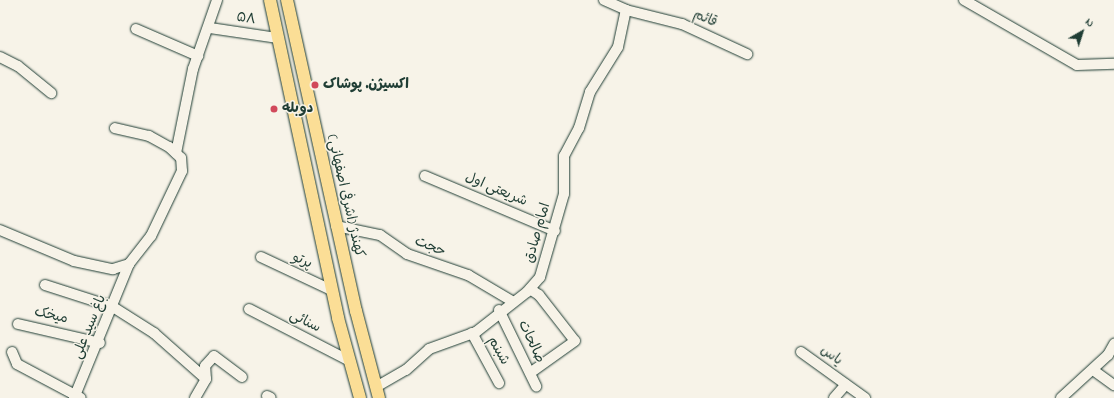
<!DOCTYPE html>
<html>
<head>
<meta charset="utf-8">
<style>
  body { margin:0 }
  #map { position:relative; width:1114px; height:398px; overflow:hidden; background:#f7f3e8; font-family:"Indie Flower","Playpen Sans Arabic",sans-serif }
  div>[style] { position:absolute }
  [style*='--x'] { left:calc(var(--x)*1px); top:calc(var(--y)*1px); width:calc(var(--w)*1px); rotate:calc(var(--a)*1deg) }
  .roads { filter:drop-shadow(0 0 1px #1f3d34) drop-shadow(0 0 1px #1f3d34) }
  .minor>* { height:10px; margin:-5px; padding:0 5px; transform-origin:5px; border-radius:5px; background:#f7f3e8 }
  .major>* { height:12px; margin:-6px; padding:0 6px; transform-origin:6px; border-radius:6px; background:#fbde96 }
  .dots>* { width:11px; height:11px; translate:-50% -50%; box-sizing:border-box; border:2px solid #f7f3e8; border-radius:50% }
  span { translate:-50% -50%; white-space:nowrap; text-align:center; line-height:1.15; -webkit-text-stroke:3px #f7f3e8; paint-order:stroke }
  .street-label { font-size:14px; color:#1f3d34 }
  .poi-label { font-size:14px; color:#1f3d34; font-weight:700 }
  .left { translate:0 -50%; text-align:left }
  .north { position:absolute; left:1062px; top:12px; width:40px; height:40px; -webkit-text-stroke:3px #f7f3e8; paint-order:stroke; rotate:39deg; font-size:11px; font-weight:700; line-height:16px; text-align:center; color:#1f3d34 }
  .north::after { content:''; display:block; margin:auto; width:14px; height:18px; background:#1f3d34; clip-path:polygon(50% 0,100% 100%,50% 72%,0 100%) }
</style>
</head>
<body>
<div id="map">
  <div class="roads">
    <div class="minor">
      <div style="--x:604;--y:0;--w:24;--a:24"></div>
      <div style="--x:626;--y:10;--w:58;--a:14"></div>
      <div style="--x:682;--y:24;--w:72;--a:24.8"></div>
      <div style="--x:964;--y:0;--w:130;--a:29.9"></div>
      <div style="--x:1077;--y:65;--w:37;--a:-2"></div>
      <div style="--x:210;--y:28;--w:69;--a:8.4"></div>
      <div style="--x:136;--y:29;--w:68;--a:23.5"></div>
      <div style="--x:0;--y:57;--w:20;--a:27"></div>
      <div style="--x:18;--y:66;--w:43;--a:39.3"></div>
      <div style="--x:176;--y:153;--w:86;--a:-78.6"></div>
      <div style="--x:193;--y:69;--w:73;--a:-70.8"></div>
      <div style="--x:425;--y:176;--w:141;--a:22.9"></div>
      <div style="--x:336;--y:226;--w:45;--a:11.6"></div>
      <div style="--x:380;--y:235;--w:33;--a:35"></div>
      <div style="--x:407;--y:254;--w:65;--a:19"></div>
      <div style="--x:468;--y:275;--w:51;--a:30.6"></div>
      <div style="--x:0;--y:230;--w:80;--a:22.7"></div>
      <div style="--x:74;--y:261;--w:40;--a:12"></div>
      <div style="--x:113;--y:269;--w:17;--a:-17"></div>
      <div style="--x:129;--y:264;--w:36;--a:-52"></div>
      <div style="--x:151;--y:236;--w:72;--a:-64.5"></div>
      <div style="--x:182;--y:171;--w:13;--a:-94"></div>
      <div style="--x:181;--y:158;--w:16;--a:-137"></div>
      <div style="--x:169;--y:147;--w:23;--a:-151"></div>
      <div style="--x:149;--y:136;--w:35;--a:-167"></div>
      <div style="--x:261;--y:257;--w:77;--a:25.2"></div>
      <div style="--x:45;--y:285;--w:71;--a:17.9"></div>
      <div style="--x:113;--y:307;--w:49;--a:32.4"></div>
      <div style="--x:154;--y:333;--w:69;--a:41.5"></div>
      <div style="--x:530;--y:289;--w:11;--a:34"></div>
      <div style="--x:539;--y:295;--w:58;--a:52"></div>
      <div style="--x:575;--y:341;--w:55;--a:144.6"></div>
      <div style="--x:249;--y:309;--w:111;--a:27.3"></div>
      <div style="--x:499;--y:310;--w:85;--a:64"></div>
      <div style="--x:18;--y:324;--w:84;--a:13"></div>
      <div style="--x:472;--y:333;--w:57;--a:61.6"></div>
      <div style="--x:12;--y:352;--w:13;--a:67"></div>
      <div style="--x:17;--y:364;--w:72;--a:28"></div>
      <div style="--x:801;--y:352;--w:79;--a:35.7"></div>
      <div style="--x:1093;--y:370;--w:26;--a:36"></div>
      <div style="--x:376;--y:387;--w:34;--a:-30"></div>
      <div style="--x:406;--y:370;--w:31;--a:-42"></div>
      <div style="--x:429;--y:349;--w:50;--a:-19.9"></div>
      <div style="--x:476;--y:332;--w:65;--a:-38.1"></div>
      <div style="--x:527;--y:292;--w:20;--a:-49"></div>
      <div style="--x:540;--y:277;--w:86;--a:-73.9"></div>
      <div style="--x:564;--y:194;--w:38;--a:-90"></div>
      <div style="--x:564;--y:156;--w:32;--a:-62"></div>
      <div style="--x:579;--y:128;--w:38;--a:-73"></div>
      <div style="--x:590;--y:92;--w:53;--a:-58.1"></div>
      <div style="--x:618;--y:47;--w:38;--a:-78"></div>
      <div style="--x:267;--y:396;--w:4;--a:27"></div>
      <div style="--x:74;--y:398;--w:145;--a:-67.7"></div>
      <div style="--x:195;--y:398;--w:22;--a:-60"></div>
      <div style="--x:206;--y:379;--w:13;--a:-94"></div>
      <div style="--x:205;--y:366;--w:13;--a:-48"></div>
      <div style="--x:214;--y:356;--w:35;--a:37"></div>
      <div style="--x:834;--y:398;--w:18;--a:-49"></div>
      <div style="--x:1061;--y:398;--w:64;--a:-42.5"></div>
      <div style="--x:1108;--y:355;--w:13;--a:-61"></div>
    </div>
    <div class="major">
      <div style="--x:270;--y:0;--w:325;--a:77.9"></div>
      <div style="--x:338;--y:318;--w:83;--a:74.6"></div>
      <div style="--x:287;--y:0;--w:319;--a:77.5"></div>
      <div style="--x:356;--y:311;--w:90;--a:75.2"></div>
    </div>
  </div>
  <div class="dots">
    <div style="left:315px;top:85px;background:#d1495b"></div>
    <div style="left:274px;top:109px;background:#d1495b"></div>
  </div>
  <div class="street-label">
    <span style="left:246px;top:19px;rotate:8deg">۵۸</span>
    <span style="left:705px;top:19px;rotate:24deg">قائم</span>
    <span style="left:496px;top:190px;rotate:23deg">شریعتی اول</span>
    <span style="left:345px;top:196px;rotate:77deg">کهندژ (اشرفی اصفهانی)</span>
    <span style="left:538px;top:233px;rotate:-74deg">امام صادق</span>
    <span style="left:430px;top:247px;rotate:22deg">حجت</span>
    <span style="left:302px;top:261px;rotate:25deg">پرتو</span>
    <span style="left:51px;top:316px;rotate:13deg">میخک</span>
    <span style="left:305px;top:322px;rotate:27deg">سنائی</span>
    <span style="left:90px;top:327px;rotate:-68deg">باغ سید علی</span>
    <span style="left:531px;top:342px;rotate:65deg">صالحات</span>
    <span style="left:498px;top:351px;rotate:61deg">شبنم</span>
    <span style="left:831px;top:356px;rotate:35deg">یاس</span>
  </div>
  <div class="poi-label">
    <span class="left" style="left:323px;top:85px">اکسیژن. پوشاک</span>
    <span class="left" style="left:282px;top:109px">دوبله</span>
  </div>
  <div class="north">N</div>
</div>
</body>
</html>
